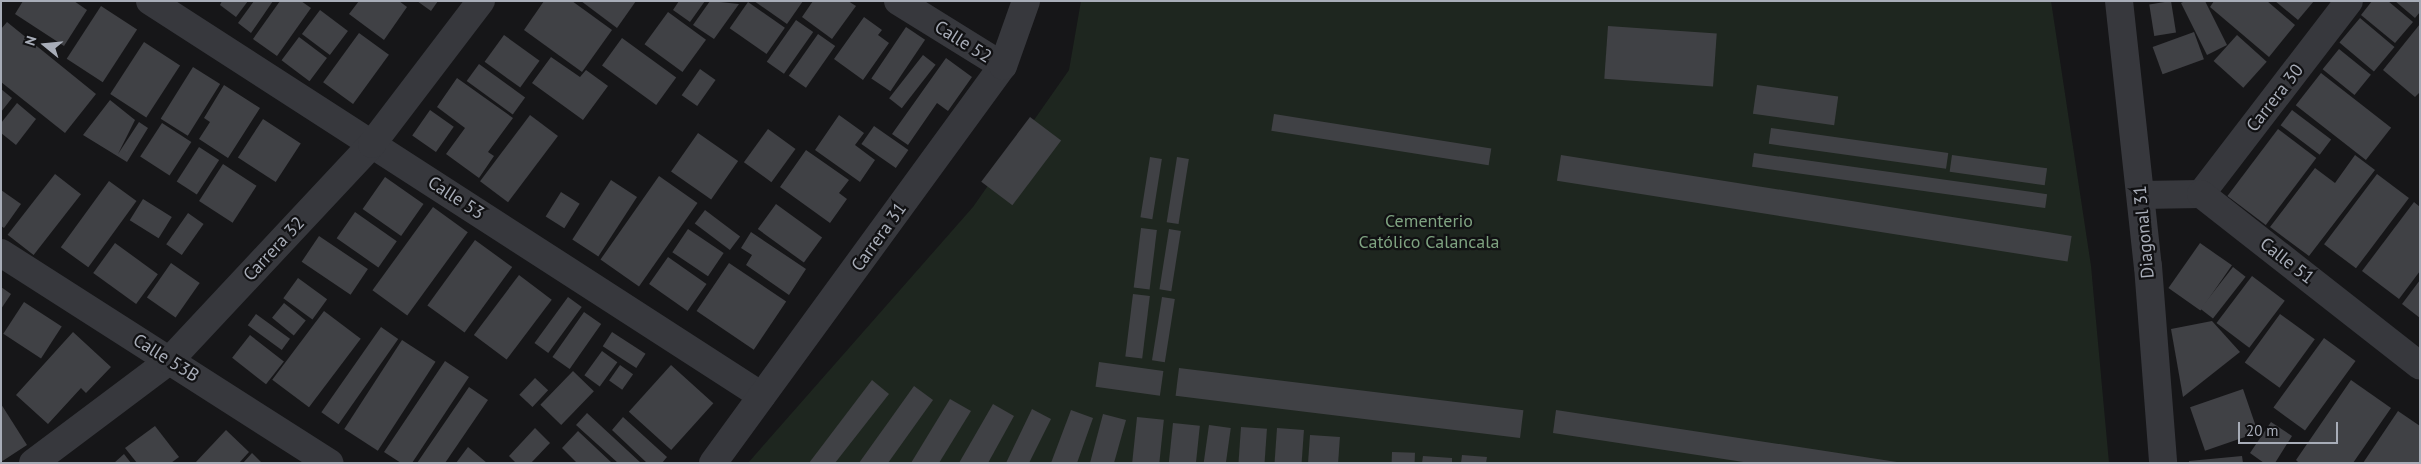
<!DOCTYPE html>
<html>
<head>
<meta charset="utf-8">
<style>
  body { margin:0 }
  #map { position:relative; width:2421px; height:464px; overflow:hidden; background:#161618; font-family:"PT Sans",sans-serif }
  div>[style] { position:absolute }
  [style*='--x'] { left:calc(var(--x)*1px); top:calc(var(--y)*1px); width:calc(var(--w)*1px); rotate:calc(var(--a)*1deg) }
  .green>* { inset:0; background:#1e261f }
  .building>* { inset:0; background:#404145; transform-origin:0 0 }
  .minor>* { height:28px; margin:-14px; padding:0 14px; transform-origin:14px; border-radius:14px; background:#37383d }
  span { translate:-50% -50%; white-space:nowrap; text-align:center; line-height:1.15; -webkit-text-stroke:4.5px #111113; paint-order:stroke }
  .street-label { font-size:18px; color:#a8adb8 }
  .park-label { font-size:18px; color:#7fa381 }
  .frame { position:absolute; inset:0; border:2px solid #a8adb8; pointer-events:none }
  .north { position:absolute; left:20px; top:20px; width:50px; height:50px; -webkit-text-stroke:4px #111113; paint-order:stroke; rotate:287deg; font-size:14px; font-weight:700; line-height:20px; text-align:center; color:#a8adb8 }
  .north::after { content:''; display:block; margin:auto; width:18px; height:22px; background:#a8adb8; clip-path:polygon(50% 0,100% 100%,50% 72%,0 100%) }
  .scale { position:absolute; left:2238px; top:422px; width:100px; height:22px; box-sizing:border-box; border:2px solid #a8adb8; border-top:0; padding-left:6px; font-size:15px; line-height:18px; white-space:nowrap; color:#a8adb8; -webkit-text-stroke:4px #111113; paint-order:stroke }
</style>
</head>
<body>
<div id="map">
  <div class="green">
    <div style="clip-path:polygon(1081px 1px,2051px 1px,2091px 266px,2109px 463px,748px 463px,973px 207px,1069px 70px)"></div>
  </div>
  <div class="building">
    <div style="clip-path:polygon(23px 1px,74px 1px,87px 10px,64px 46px,15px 14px)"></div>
    <div style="clip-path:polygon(222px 1px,248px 1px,236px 17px,220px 5px)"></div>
    <div style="clip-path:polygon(254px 1px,273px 1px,251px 33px,238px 23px)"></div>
    <div style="clip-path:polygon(280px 1px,301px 1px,311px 8px,277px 56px,253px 39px)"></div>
    <div style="clip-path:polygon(359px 1px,399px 1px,407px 7px,384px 40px,349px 14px)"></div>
    <div style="clip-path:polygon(417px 1px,438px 1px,431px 11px)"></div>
    <div style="clip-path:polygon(544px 1px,572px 1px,612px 30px,582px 72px,524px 30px)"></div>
    <div style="clip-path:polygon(581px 1px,636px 1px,617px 28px)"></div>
    <div style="clip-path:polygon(679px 1px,705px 1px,690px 22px,673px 10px)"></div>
    <div style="clip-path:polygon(710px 1px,739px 4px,714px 39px,693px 25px)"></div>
    <div style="clip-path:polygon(754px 1px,803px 1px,787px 24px)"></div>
    <div style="clip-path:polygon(813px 1px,848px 1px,856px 6px,832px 39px,802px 17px)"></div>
    <div style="left:2171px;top:1px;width:32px;height:22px;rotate:81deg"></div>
    <div style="clip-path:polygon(2185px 1px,2205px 1px,2227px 45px,2207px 55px,2181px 3px)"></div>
    <div style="clip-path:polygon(2214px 1px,2267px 1px,2295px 25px,2269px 57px,2210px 7px)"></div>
    <div style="clip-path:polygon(2275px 1px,2314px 1px,2298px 20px)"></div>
    <div style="clip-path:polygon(2372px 1px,2388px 1px,2413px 22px,2395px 43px,2361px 15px)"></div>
    <div style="clip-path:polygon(2395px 1px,2420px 1px,2420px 12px,2415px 18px)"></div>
    <div style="left:748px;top:2px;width:45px;height:32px;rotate:35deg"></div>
    <div style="left:101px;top:6px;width:43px;height:63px;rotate:33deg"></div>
    <div style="left:320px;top:10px;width:35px;height:30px;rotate:37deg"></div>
    <div style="left:668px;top:12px;width:47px;height:40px;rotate:36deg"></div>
    <div style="clip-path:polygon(864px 17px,882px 30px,878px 35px,889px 43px,863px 80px,834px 59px)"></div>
    <div style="left:2360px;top:18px;width:45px;height:32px;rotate:40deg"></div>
    <div style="left:796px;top:20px;width:21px;height:51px;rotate:35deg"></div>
    <div style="clip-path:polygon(7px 22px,96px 94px,65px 133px,1px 82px,1px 29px)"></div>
    <div style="clip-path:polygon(2420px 24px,2420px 92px,2415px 97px,2383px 70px)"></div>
    <div style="left:1608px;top:26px;width:109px;height:53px;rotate:4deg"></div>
    <div style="left:906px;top:27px;width:23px;height:62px;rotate:34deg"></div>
    <div style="left:2194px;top:32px;width:29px;height:44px;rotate:70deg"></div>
    <div style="left:359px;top:33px;width:37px;height:61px;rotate:36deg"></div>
    <div style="left:818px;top:34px;width:21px;height:51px;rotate:35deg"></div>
    <div style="left:504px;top:35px;width:44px;height:33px;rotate:36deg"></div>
    <div style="left:2237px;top:35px;width:40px;height:35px;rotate:42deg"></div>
    <div style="left:299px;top:37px;width:35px;height:29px;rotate:37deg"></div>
    <div style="left:622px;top:38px;width:67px;height:34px;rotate:36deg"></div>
    <div style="left:144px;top:42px;width:43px;height:62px;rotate:33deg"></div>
    <div style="left:2339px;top:49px;width:41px;height:26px;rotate:39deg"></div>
    <div style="left:923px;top:55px;width:16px;height:55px;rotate:38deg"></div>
    <div style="clip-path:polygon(551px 57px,580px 77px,586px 70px,608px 86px,583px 120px,532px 83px)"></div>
    <div style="clip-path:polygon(946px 58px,972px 77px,948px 111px,937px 103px,908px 145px,892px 134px)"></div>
    <div style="left:479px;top:64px;width:57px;height:21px;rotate:36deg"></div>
    <div style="left:193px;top:67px;width:32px;height:61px;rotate:32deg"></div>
    <div style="left:700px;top:69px;width:19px;height:32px;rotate:35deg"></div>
    <div style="left:2321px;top:73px;width:89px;height:41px;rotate:38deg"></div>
    <div style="clip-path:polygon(457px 78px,513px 118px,488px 152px,494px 156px,479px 178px,446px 154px,465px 128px,437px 107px)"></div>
    <div style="clip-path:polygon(224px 85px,260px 108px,228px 158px,199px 139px,210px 122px,204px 118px)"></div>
    <div style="left:1757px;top:85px;width:82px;height:29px;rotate:8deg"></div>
    <div style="clip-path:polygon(1px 89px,12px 98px,1px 112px)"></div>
    <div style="clip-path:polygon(110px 100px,135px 120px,118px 154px,139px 122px,148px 128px,127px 162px,83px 135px)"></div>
    <div style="clip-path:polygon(17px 103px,36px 119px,16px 145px,1px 133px,1px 123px)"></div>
    <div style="left:430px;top:110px;width:29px;height:31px;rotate:35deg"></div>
    <div style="left:2292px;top:110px;width:49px;height:19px;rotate:37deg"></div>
    <div style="left:1274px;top:114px;width:220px;height:17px;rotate:9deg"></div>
    <div style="left:530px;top:115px;width:35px;height:83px;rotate:37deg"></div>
    <div style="clip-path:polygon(839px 115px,864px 133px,855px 145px,875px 160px,860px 182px,815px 150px)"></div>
    <div style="left:1030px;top:117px;width:39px;height:81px;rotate:37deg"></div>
    <div style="left:263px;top:119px;width:45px;height:46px;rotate:33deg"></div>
    <div style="left:162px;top:123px;width:35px;height:40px;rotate:33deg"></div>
    <div style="left:874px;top:126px;width:42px;height:22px;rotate:35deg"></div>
    <div style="left:1771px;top:128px;width:179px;height:16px;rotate:8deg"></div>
    <div style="left:768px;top:129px;width:34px;height:41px;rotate:36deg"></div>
    <div style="left:2278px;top:129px;width:48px;height:84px;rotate:37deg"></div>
    <div style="left:698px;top:133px;width:49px;height:47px;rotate:35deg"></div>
    <div style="left:199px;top:147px;width:24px;height:41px;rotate:33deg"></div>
    <div style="clip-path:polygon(806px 150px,849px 180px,839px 193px,847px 199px,830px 223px,780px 187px)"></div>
    <div style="left:1754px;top:153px;width:296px;height:14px;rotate:8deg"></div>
    <div style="left:1561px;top:155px;width:517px;height:26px;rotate:9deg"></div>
    <div style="left:1952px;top:155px;width:96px;height:17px;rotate:8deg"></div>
    <div style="clip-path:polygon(2355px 155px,2375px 170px,2309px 256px,2270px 227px,2315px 168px,2335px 183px)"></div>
    <div style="left:1150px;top:157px;width:12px;height:61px;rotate:9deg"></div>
    <div style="left:1177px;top:157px;width:12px;height:66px;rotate:9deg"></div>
    <div style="left:223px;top:164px;width:40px;height:44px;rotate:33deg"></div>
    <div style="left:55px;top:174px;width:33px;height:77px;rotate:38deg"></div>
    <div style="left:2377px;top:174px;width:40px;height:88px;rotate:37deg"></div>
    <div style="left:659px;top:176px;width:47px;height:102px;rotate:35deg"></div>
    <div style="left:385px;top:177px;width:47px;height:39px;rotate:35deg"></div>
    <div style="left:611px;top:180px;width:31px;height:71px;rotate:33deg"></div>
    <div style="left:109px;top:181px;width:34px;height:82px;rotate:36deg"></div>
    <div style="clip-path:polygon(1px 190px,21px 204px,4px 228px,1px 226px)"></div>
    <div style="left:561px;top:192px;width:22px;height:29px;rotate:32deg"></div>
    <div style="left:143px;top:199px;width:34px;height:25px;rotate:32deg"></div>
    <div style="clip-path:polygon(2414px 202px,2420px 207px,2420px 271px,2399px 299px,2362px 271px)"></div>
    <div style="left:776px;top:204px;width:57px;height:31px;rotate:36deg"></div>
    <div style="left:433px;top:207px;width:43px;height:103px;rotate:36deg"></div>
    <div style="left:705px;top:210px;width:44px;height:17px;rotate:37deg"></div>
    <div style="left:355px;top:212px;width:51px;height:32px;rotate:35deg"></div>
    <div style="left:188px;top:213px;width:19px;height:38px;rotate:35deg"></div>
    <div style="left:1141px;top:228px;width:16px;height:60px;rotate:7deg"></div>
    <div style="left:688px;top:229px;width:43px;height:28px;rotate:34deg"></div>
    <div style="left:1169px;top:229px;width:12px;height:61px;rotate:9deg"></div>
    <div style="clip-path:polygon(751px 232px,806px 269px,789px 295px,746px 265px,752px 255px,741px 248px)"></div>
    <div style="left:319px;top:236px;width:59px;height:31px;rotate:34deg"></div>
    <div style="left:475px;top:240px;width:46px;height:81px;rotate:36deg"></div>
    <div style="left:115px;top:243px;width:53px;height:37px;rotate:36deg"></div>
    <div style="left:2200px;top:243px;width:39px;height:55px;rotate:35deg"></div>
    <div style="left:668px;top:257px;width:47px;height:33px;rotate:35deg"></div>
    <div style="left:171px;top:263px;width:35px;height:42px;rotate:35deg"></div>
    <div style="left:729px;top:263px;width:69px;height:58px;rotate:34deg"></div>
    <div style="left:2233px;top:267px;width:16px;height:53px;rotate:38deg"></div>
    <div style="left:519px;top:275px;width:41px;height:75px;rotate:37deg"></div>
    <div style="left:2252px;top:276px;width:41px;height:59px;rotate:37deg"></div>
    <div style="left:298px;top:278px;width:36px;height:25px;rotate:36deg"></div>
    <div style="clip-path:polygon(2420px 280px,2420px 318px,2402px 304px)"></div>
    <div style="clip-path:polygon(1px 287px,11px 294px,1px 309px)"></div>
    <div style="left:1133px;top:294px;width:17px;height:63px;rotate:7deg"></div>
    <div style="left:568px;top:297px;width:17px;height:57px;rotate:36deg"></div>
    <div style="left:1162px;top:297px;width:13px;height:64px;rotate:9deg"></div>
    <div style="left:24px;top:302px;width:45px;height:38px;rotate:33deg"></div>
    <div style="left:284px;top:303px;width:28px;height:19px;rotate:39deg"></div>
    <div style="left:324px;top:311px;width:46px;height:86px;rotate:37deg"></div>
    <div style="left:584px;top:312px;width:21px;height:55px;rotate:35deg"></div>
    <div style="left:256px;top:314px;width:42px;height:14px;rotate:36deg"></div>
    <div style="left:2280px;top:314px;width:43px;height:60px;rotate:36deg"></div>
    <div style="clip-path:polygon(2212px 321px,2240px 352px,2183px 397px,2171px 329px)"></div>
    <div style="left:381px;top:327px;width:21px;height:104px;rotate:35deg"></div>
    <div style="clip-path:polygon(73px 332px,111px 367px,86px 393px,81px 388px,48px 424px,16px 395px)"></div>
    <div style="left:612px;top:332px;width:40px;height:17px;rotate:33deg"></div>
    <div style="left:250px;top:335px;width:43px;height:29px;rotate:38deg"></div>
    <div style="left:2324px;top:338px;width:39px;height:86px;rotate:36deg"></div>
    <div style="left:402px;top:340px;width:40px;height:106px;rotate:33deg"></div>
    <div style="left:602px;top:351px;width:19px;height:30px;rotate:36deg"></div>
    <div style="clip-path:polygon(445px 361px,469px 377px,412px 463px,401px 463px,384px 452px)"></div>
    <div style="left:1099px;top:362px;width:65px;height:25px;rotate:8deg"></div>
    <div style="left:620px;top:365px;width:16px;height:19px;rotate:35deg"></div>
    <div style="left:671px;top:365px;width:57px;height:63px;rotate:42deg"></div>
    <div style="left:1179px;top:368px;width:347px;height:28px;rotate:7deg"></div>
    <div style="left:573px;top:371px;width:29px;height:47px;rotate:44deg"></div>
    <div style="left:535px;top:378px;width:18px;height:23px;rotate:43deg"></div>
    <div style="clip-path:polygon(872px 380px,889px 394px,835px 463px,809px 463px)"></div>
    <div style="clip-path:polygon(2351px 380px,2391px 408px,2353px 463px,2299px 463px,2296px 460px)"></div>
    <div style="clip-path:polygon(914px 386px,933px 400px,888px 463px,859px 463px)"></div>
    <div style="clip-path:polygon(469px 387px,488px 400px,445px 463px,417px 463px)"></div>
    <div style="left:2243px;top:389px;width:46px;height:56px;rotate:71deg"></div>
    <div style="clip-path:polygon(950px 399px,971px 411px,939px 463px,911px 463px)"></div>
    <div style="clip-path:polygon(1px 404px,27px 445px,1px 462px)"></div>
    <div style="clip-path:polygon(993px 404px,1014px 416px,988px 463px,959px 463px)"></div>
    <div style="clip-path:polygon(1032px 409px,1051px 419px,1029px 463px,1006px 463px)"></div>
    <div style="clip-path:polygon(1071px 410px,1093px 418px,1077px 463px,1051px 463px)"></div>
    <div style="clip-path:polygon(1556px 410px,1897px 462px,1897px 463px,1750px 463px,1553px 433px)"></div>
    <div style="clip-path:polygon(2398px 411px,2420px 426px,2420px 463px,2363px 463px)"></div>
    <div style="clip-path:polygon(587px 413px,641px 463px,618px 463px,576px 425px)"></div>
    <div style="clip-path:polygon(1103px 414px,1126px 420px,1114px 463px,1090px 463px)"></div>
    <div style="clip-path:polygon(623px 417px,667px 457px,662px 463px,647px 463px,612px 430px)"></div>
    <div style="left:1137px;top:417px;width:27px;height:46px;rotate:6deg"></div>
    <div style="clip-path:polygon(2271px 422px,2292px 436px,2275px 463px,2264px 463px,2250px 453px)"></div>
    <div style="left:1173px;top:423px;width:27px;height:40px;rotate:6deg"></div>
    <div style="left:1209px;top:425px;width:22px;height:38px;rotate:8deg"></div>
    <div style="clip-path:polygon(155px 426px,179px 457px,171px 463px,137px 463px,125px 448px)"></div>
    <div style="left:1241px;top:427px;width:26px;height:36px;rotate:4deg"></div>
    <div style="clip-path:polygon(535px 428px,550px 443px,531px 463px,516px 463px,509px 456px)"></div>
    <div style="left:1277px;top:428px;width:27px;height:35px;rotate:4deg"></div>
    <div style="clip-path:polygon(226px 430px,249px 452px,239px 463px,195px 463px)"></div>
    <div style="clip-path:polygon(578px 431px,612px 463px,577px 463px,562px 448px)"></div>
    <div style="left:1310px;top:435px;width:30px;height:28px;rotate:4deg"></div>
    <div style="clip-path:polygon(468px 447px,487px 463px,456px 463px)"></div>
    <div style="left:1392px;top:452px;width:23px;height:11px;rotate:2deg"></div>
    <div style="clip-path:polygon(252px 453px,262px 463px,243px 463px)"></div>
    <div style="clip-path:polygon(124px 454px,131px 463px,114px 463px)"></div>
    <div style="clip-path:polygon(1462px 455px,1487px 457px,1486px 463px,1461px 463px)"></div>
    <div style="clip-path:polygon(1423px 456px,1452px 458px,1452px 463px,1422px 463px)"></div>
    <div style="clip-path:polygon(2242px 456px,2243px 463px,2189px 463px,2189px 461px)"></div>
  </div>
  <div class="minor">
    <div style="--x:150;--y:1;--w:728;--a:32.84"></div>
    <div style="--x:898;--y:1;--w:123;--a:31.8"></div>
    <div style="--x:2119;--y:1;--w:267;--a:83.8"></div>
    <div style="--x:2148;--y:266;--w:198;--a:85.6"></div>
    <div style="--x:2201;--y:194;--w:243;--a:-52.5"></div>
    <div style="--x:2141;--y:195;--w:60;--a:-1"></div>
    <div style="--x:2201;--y:194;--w:278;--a:38.1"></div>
    <div style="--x:1;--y:253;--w:390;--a:32.6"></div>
    <div style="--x:33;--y:463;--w:171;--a:-36.9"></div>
    <div style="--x:170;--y:360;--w:296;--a:-46.9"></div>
    <div style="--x:372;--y:144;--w:180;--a:-52.7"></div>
    <div style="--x:713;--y:463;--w:492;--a:-53.9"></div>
    <div style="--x:1003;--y:66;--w:69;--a:-70.5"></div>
  </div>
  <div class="street-label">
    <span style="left:963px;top:42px;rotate:32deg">Calle 52</span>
    <span style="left:2275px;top:98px;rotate:-52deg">Carrera 30</span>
    <span style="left:456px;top:198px;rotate:33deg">Calle 53</span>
    <span style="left:2144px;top:232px;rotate:-95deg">Diagonal 31</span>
    <span style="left:879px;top:237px;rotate:-54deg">Carrera 31</span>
    <span style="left:274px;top:249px;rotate:-47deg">Carrera 32</span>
    <span style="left:2287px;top:261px;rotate:38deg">Calle 51</span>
    <span style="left:166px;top:358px;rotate:32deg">Calle 53B</span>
  </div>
  <div class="park-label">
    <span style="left:1429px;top:232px">Cementerio<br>Católico Calancala</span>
  </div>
  <div class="frame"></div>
  <div class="north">N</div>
  <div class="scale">20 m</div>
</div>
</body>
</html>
